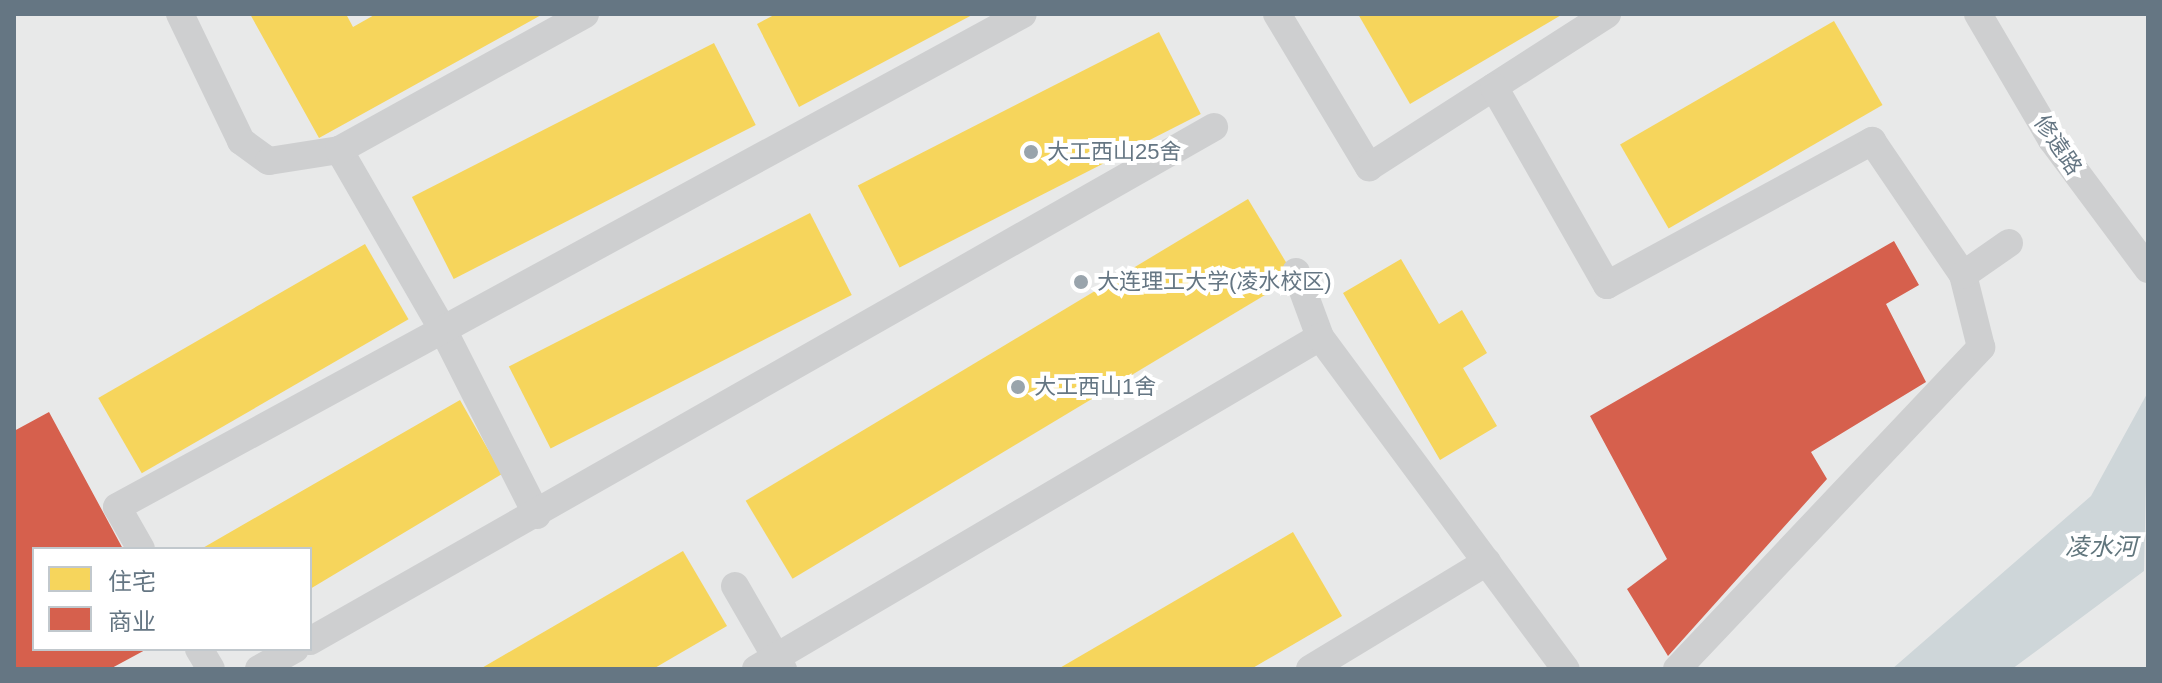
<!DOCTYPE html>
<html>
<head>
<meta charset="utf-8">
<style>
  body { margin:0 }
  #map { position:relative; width:2162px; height:683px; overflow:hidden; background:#f9f9f9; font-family:Arial,"Noto Sans SC",sans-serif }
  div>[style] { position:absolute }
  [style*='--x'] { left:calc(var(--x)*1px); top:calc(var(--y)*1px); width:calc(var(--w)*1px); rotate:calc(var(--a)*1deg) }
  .built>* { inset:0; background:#e8e9e9 }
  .water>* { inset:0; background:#ced6d9 }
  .homes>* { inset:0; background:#f6d55c; transform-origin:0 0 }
  .shops>* { inset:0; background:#d6604d }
  .minor>* { height:28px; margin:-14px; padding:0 14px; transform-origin:14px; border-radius:14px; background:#cecfd0 }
  .dots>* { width:22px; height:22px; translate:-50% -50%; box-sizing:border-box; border:4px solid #fff; border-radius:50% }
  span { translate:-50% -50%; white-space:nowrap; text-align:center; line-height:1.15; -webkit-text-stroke:8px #fff; paint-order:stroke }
  .street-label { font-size:22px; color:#657683 }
  .poi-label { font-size:22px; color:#657683 }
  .left { translate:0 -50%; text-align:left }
  .water-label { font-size:24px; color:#60757c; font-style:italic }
  .frame { position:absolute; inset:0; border:16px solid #657683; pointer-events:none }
  .legend { position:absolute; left:32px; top:547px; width:280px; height:104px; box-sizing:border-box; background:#fff; border:2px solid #c1c8cd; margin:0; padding:10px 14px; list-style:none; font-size:24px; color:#657683 }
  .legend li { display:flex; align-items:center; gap:16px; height:40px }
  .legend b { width:40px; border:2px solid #c1c8cd }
</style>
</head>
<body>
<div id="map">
  <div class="built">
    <div style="clip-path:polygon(evenodd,14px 14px,2148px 14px,2148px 669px,14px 669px,14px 14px,34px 549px,310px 549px,310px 649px,34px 649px,34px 549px)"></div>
  </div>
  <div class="water">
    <div style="clip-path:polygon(2148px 392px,2144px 571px,2012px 669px,1892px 669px,2091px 496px)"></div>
  </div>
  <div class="homes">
    <div style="clip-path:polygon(250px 14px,346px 14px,353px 27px,376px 14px,543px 14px,319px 138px)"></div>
    <div style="clip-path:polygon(776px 14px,974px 14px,799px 107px,757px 24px)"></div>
    <div style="clip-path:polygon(1358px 14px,1563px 14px,1410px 104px)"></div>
    <div style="left:1834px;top:21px;width:97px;height:247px;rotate:60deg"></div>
    <div style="left:1159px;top:32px;width:92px;height:338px;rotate:63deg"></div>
    <div style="left:714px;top:43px;width:92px;height:339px;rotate:63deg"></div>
    <div style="left:1248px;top:199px;width:91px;height:586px;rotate:59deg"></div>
    <div style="left:810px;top:213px;width:92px;height:338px;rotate:63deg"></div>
    <div style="left:365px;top:244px;width:87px;height:308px;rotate:60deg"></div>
    <div style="clip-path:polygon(1401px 259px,1439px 324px,1462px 310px,1487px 353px,1463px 368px,1497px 426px,1440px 460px,1343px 293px)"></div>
    <div style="clip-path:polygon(460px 400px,502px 474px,310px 589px,310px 549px,201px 549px)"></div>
    <div style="clip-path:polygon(1293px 532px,1342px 616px,1251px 669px,1058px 669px)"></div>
    <div style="clip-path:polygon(683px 551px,727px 626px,653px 669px,480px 669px)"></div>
  </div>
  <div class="shops">
    <div style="clip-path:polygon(1894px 241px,1919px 285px,1886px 304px,1926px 382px,1811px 452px,1827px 479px,1668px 656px,1627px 589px,1667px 559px,1590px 416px)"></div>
    <div style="clip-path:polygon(49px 412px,123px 549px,34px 549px,34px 649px,147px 649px,110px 669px,14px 669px,14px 431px)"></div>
  </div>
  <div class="minor">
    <div style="--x:180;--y:14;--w:141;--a:64.3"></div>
    <div style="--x:241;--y:141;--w:34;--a:36"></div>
    <div style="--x:269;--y:161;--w:71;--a:-8.9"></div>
    <div style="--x:1277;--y:14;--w:179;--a:59"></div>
    <div style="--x:1369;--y:167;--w:283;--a:-32.7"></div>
    <div style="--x:1978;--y:14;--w:146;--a:59.6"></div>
    <div style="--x:2052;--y:140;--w:161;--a:53.3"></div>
    <div style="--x:1494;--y:87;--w:228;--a:60.3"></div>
    <div style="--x:1607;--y:285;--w:302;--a:-28.5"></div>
    <div style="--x:1872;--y:141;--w:162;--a:55.8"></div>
    <div style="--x:1296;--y:272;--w:69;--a:69.7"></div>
    <div style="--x:537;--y:515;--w:208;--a:-116.9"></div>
    <div style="--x:443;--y:330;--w:208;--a:-120"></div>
    <div style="--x:339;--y:150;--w:281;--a:-28.9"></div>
    <div style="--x:141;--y:549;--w:48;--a:-119.7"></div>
    <div style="--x:117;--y:507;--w:1031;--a:-28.55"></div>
    <div style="--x:735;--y:586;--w:96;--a:60"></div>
    <div style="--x:310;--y:641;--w:1040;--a:-29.62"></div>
    <div style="--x:199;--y:649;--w:23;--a:59"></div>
    <div style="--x:259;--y:669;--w:41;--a:-29.1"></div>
    <div style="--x:756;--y:669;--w:654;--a:-30.48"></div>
    <div style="--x:1320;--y:337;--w:413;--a:53.5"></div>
    <div style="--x:1310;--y:669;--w:207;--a:-31.2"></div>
    <div style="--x:1677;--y:669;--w:443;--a:-46.6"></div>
    <div style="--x:1981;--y:347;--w:74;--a:-104"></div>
    <div style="--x:1963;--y:275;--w:56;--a:-34.8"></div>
  </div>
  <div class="dots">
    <div style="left:1031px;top:152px;background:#99a4ac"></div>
    <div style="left:1081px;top:282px;background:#99a4ac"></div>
    <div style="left:1018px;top:387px;background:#99a4ac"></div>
  </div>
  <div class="street-label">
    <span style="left:2058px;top:145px;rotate:56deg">修遠路</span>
  </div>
  <div class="poi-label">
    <span class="left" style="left:1047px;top:152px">大工西山25舍</span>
    <span class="left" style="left:1097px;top:282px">大连理工大学(凌水校区)</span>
    <span class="left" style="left:1034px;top:387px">大工西山1舍</span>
  </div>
  <div class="water-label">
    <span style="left:2101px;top:547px">凌水河</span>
  </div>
  <div class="frame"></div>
  <ul class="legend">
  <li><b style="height:22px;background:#f6d55c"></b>住宅</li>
  <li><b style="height:22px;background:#d6604d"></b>商业</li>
  </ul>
</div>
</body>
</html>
